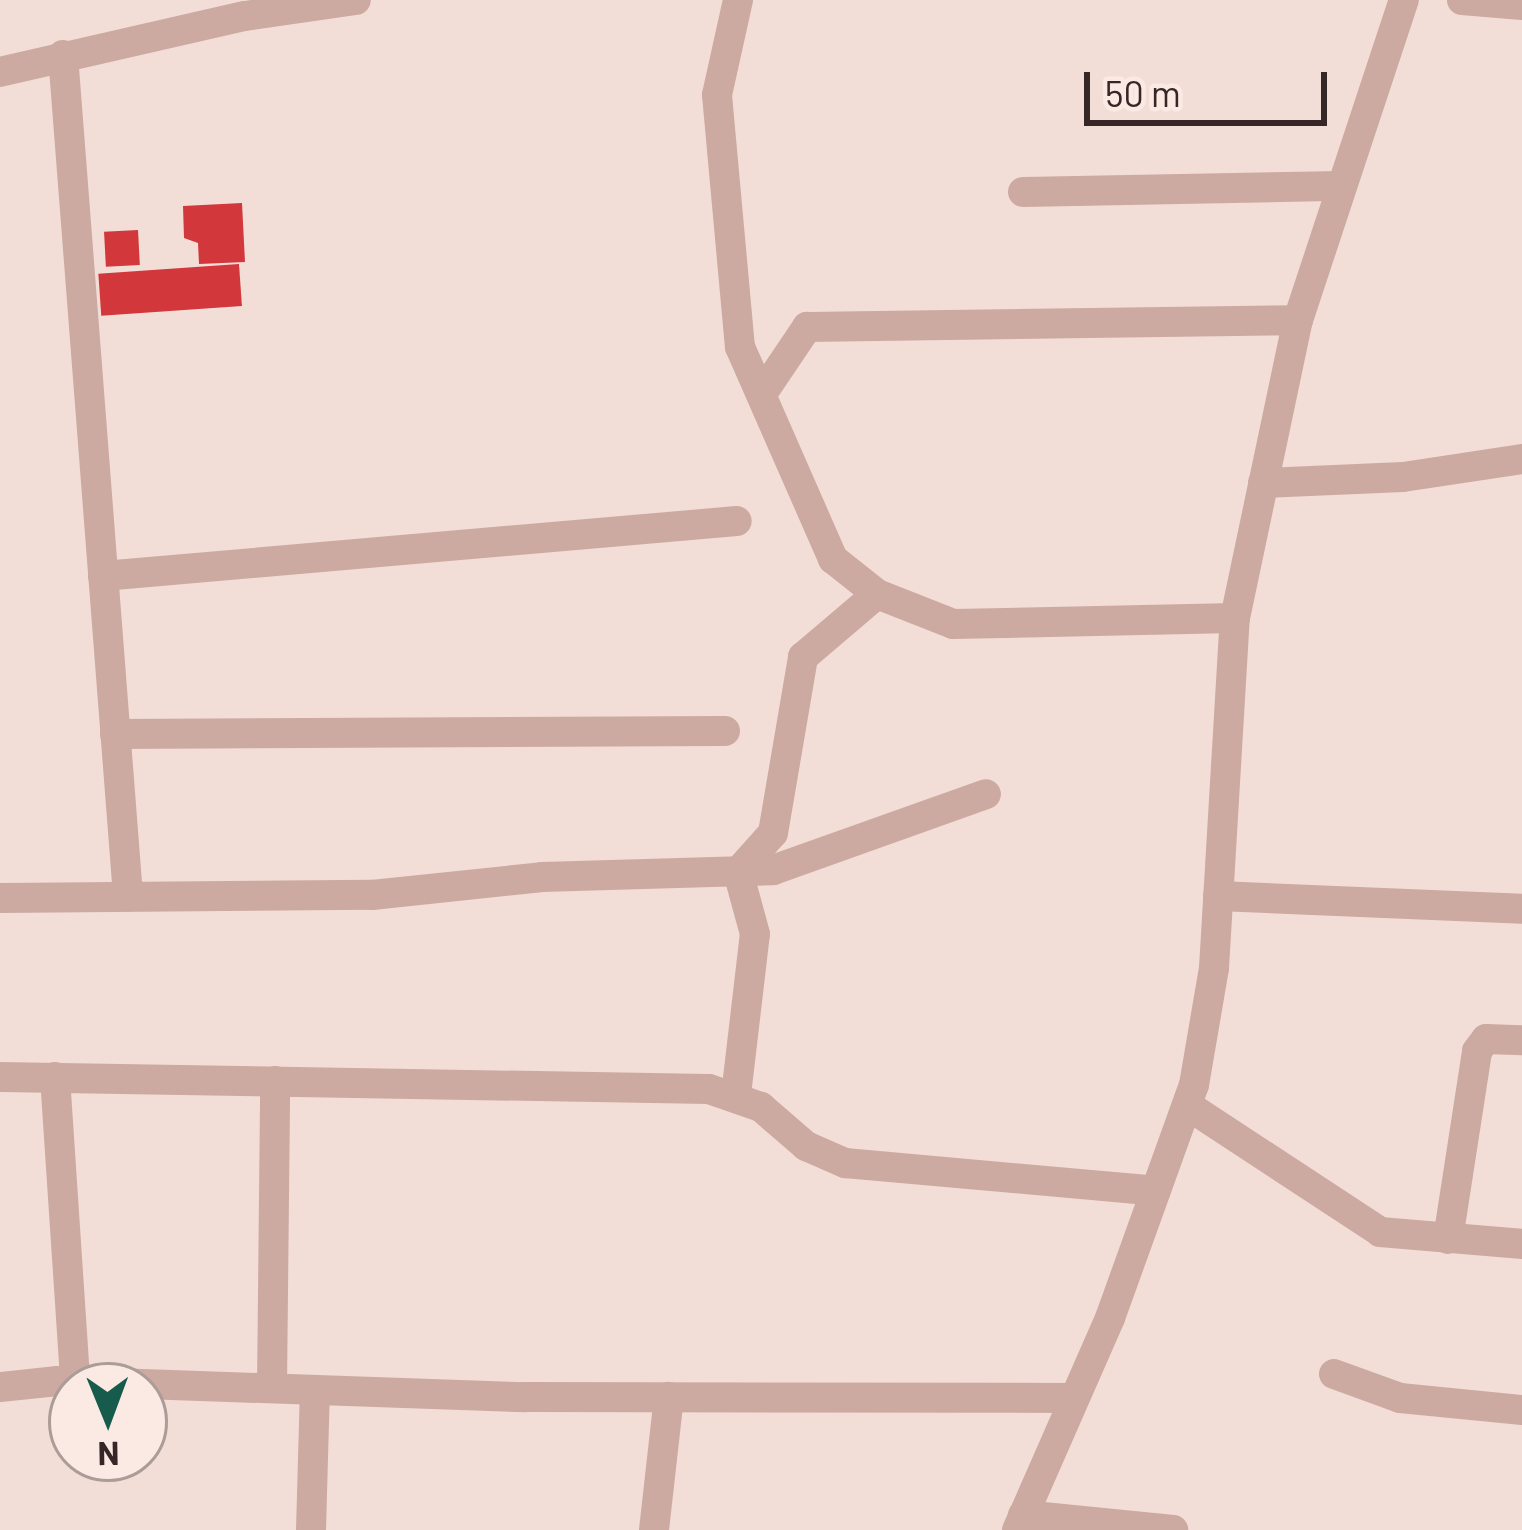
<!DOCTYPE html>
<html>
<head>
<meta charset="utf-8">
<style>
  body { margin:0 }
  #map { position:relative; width:1522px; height:1530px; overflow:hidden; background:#f3ded7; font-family:Barlow,sans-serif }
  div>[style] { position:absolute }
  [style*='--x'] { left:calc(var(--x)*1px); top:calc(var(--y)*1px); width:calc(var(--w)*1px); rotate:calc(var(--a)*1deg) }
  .building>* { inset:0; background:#d1373b; transform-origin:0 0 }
  .minor>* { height:30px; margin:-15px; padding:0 15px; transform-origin:15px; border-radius:15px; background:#ccaaa2 }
  .tertiary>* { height:30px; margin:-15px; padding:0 15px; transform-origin:15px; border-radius:15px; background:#ccaaa2 }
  span { translate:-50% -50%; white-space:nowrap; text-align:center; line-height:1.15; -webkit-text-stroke:12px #fbeae3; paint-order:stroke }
  .north { position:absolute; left:48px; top:1362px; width:120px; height:120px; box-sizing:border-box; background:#fbeae3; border:3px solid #ac9c97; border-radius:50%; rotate:179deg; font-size:33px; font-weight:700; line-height:48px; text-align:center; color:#362625 }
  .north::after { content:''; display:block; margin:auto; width:42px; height:54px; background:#175b4d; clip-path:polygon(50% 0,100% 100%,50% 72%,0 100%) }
  .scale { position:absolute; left:1084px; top:72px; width:243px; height:54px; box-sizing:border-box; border:6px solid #362625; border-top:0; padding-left:15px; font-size:36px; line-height:42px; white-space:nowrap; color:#362625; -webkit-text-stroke:9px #fbeae3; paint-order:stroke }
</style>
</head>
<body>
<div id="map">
  <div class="building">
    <div style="clip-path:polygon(242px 203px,245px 262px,199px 264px,198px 243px,184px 238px,183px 206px)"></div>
    <div style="left:138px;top:230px;width:35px;height:34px;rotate:87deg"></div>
    <div style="left:239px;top:264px;width:42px;height:141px;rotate:86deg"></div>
  </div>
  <div class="minor">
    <div style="--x:738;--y:0;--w:97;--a:102.5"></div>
    <div style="--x:717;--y:95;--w:253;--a:84.8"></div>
    <div style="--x:740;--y:347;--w:232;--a:66.3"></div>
    <div style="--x:833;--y:559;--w:56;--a:38.5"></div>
    <div style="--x:877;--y:594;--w:82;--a:21.5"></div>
    <div style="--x:953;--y:624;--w:282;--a:-1.2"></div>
    <div style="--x:63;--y:55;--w:844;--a:85.58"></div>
    <div style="--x:1023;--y:192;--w:319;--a:-1.1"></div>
    <div style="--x:762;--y:394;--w:81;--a:-56.1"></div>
    <div style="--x:807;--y:327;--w:491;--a:-0.8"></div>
    <div style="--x:1263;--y:483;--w:140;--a:-2.5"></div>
    <div style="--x:1403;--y:477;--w:120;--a:-8.6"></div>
    <div style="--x:103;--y:576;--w:636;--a:-4.96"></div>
    <div style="--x:115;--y:734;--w:610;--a:-0.28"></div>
    <div style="--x:1218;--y:896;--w:304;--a:2.4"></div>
    <div style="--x:0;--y:898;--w:372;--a:-0.5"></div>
    <div style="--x:372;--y:895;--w:171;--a:-6"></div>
    <div style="--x:542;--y:877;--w:231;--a:-1.7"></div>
    <div style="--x:773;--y:870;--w:226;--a:-19.6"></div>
    <div style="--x:0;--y:1077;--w:709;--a:0.97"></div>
    <div style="--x:709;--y:1089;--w:55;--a:19.1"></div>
    <div style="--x:761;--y:1107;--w:60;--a:40.9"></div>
    <div style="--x:806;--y:1146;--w:43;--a:23.6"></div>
    <div style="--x:845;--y:1163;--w:312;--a:5.1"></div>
    <div style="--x:55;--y:1077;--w:305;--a:86.2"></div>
    <div style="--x:736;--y:1095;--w:162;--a:-83.3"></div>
    <div style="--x:755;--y:934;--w:64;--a:-105.3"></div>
    <div style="--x:738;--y:872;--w:52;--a:-48.1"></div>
    <div style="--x:773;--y:833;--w:179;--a:-80.3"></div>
    <div style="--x:803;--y:657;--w:97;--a:-40.4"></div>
    <div style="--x:1187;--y:1105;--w:231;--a:33.3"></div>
    <div style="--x:1380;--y:1232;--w:143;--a:4.8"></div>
    <div style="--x:1448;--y:1239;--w:190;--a:-81.2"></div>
    <div style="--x:1477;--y:1051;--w:15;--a:-53"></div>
    <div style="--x:1486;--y:1039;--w:36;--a:2"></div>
    <div style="--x:1334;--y:1374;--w:70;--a:20"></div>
    <div style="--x:1400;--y:1398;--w:123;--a:5.6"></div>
    <div style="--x:0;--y:1387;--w:58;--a:-5.9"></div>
    <div style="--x:58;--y:1381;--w:468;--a:2"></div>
    <div style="--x:526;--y:1397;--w:548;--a:0.1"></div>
    <div style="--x:272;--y:1388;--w:307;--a:-89.4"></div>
    <div style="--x:1023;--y:1515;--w:151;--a:5.7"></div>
    <div style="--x:311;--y:1530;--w:140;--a:-88.4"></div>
    <div style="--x:654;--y:1530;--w:134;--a:-83.6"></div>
    <div style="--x:1017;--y:1530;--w:232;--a:-66.3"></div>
    <div style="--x:1110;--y:1318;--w:248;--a:-70.2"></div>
    <div style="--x:1194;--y:1085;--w:119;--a:-80.3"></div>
    <div style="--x:1214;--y:968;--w:351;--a:-86.6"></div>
    <div style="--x:1235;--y:618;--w:305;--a:-78.1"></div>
    <div style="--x:1298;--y:320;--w:337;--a:-71.7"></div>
  </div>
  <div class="tertiary">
    <div style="--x:1462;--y:0;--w:60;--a:4.8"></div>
    <div style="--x:0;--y:72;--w:251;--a:-12.9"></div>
    <div style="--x:245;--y:16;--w:112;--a:-8.2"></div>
  </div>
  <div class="north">N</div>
  <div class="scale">50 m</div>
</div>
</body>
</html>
